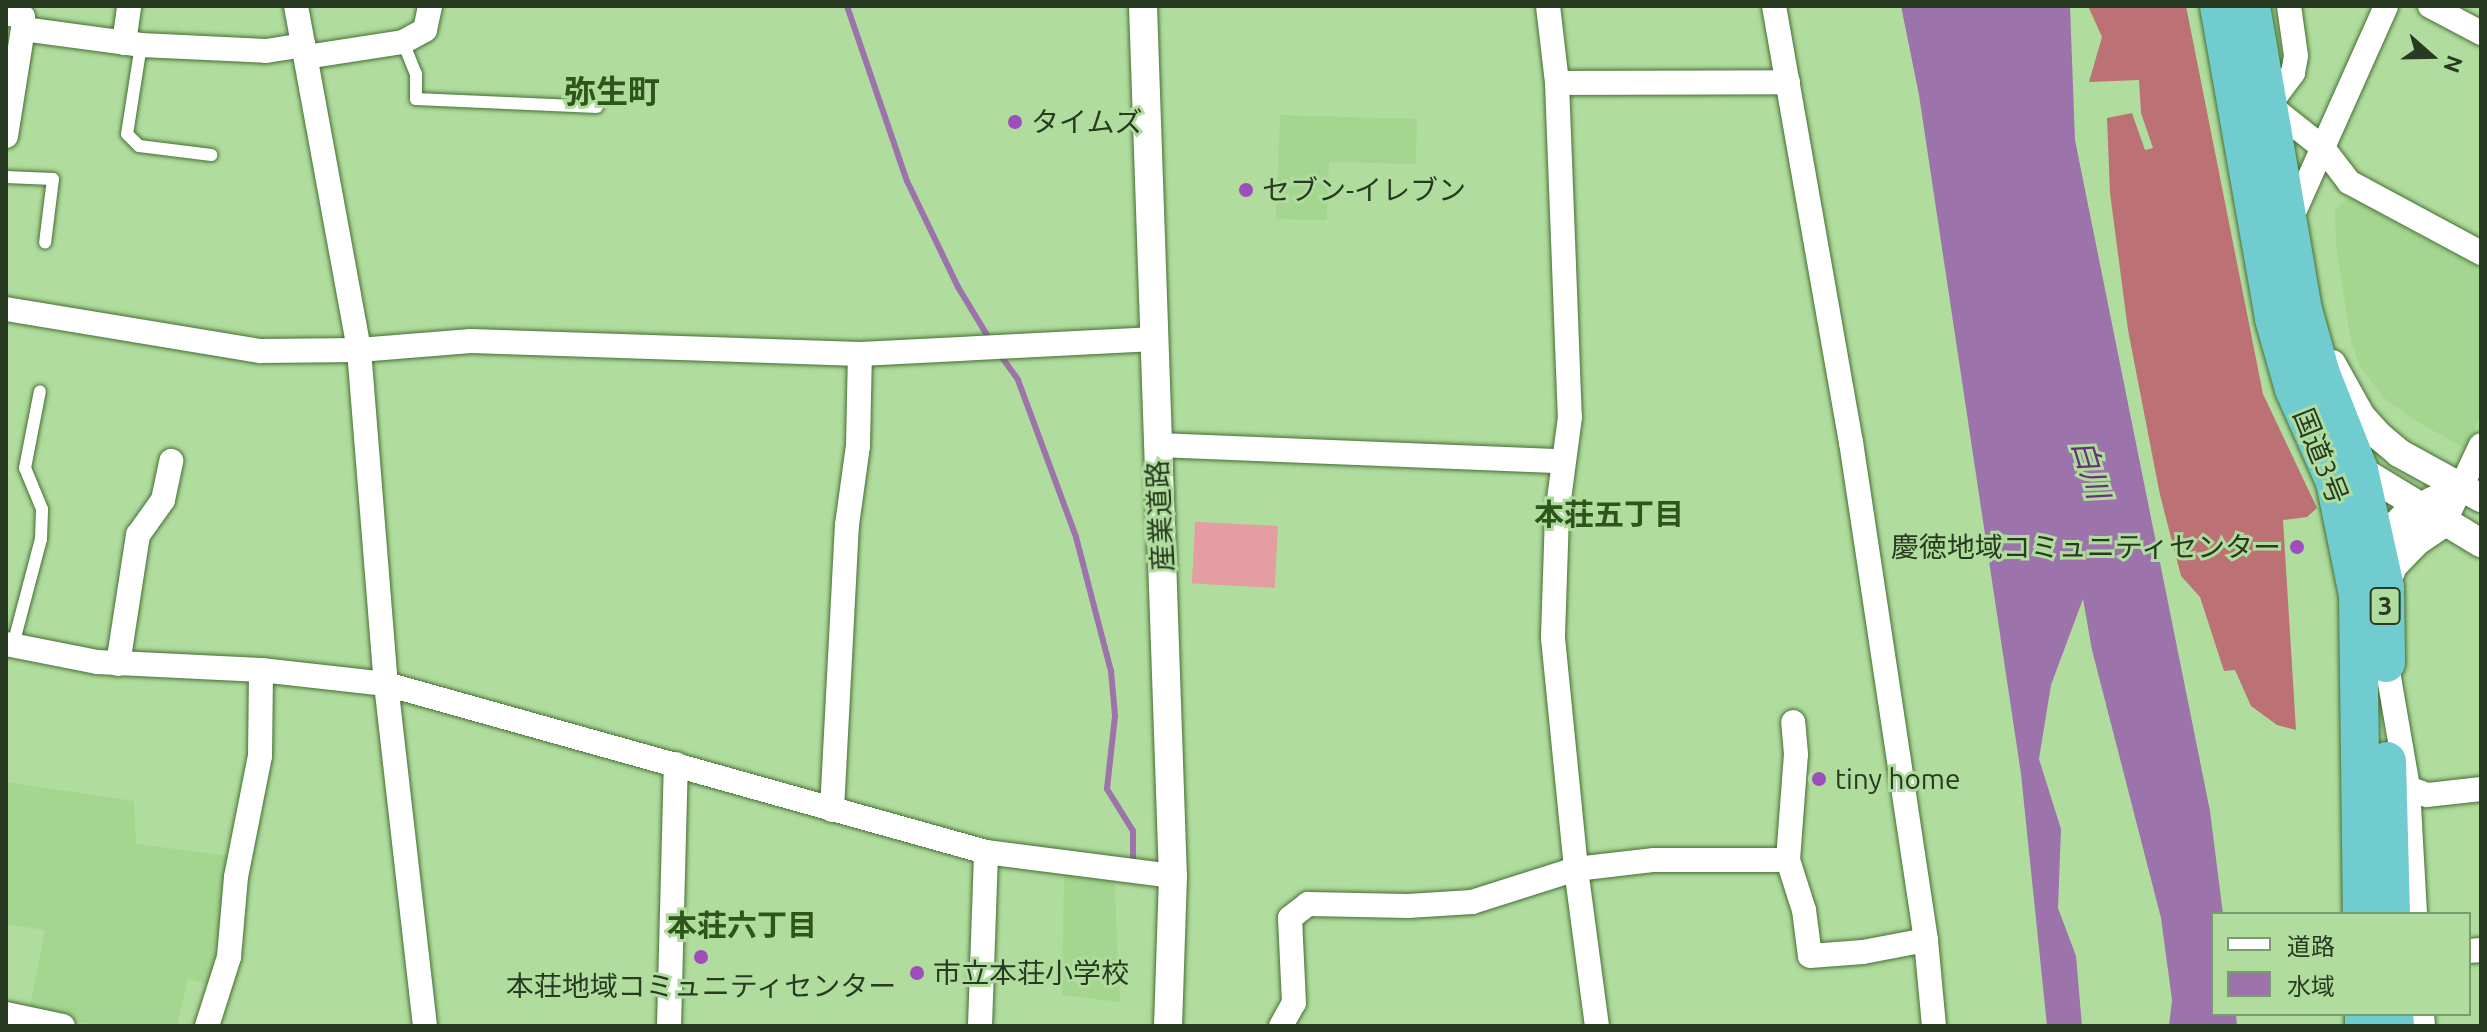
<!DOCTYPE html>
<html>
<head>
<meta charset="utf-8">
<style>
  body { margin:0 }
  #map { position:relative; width:2487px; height:1032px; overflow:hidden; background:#b0dd9e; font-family:Ubuntu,"Noto Sans JP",sans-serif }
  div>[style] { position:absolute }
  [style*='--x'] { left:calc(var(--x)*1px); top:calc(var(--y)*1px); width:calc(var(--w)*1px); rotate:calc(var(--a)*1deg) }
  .built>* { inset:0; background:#a4d690 }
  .green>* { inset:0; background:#e49ea1; transform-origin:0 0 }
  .forest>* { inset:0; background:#bc7175 }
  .water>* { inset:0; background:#9d73ac }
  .stream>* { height:6px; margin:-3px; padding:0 3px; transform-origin:3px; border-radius:3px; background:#9d73ac }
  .roads { filter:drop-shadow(0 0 2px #466e34) drop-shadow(0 0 2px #466e34) }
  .service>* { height:12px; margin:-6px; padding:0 6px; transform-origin:6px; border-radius:6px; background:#fff }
  .minor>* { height:24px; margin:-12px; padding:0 12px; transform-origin:12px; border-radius:12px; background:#fff }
  .tertiary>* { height:28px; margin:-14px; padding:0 14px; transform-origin:14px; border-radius:14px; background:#fff }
  .trunk>* { height:38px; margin:-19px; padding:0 19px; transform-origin:19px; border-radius:19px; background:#70cccf }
  .dots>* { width:22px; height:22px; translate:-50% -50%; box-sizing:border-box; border:4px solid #b0dd9e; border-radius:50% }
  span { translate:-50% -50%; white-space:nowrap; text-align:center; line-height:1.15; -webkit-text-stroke:6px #b0dd9e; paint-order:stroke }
  .shield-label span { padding:2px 6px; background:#b0dd9e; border:2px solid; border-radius:6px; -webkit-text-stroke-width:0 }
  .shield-label { font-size:26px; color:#283a21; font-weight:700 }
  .poi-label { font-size:28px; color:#283a21 }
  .left { translate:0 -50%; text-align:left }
  .right { translate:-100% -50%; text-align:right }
  .street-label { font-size:28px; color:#283a21 }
  .water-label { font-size:30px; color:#673279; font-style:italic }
  .neighbourhood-label { font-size:30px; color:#2e551a; font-weight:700 }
  .quarter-label { font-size:32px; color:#2e551a; font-weight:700 }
  .frame { position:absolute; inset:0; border:8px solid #283a21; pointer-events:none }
  .legend { position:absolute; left:2211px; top:912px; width:260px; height:104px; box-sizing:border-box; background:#b0dd9e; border:2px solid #7a9c6c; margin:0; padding:10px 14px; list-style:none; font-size:24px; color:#283a21 }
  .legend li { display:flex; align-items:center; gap:16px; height:40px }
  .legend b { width:40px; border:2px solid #7a9c6c }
  .north { position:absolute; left:2391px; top:16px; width:80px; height:80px; -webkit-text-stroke:6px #b0dd9e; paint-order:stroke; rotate:110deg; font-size:22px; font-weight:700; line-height:32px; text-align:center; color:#283a21 }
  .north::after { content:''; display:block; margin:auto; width:28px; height:36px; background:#283a21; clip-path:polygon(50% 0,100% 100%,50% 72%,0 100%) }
</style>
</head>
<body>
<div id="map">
  <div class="built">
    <div style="clip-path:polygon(1280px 115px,1417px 119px,1416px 164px,1329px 162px,1327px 220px,1276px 219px)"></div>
    <div style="clip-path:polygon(2350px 198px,2481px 270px,2481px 414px,2466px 449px,2414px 420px,2383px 397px,2359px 365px,2351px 341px,2336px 246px,2335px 209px)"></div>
    <div style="clip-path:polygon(6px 782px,134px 801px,136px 844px,231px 856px,211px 985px,188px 979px,177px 1026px,97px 1026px,29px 1011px,45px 930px,6px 924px)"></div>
    <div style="clip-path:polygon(1064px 869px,1114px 873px,1120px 1002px,1062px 995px)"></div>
  </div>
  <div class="green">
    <div style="left:1278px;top:526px;width:62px;height:83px;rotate:93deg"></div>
  </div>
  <div class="forest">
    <div style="clip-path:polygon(2088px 6px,2186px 6px,2263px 394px,2317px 508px,2307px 517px,2283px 520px,2296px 730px,2277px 725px,2251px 706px,2235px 670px,2224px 671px,2200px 597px,2181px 576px,2160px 495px,2128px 330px,2110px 193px,2107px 118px,2132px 113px,2145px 150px,2153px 148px,2141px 113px,2139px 80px,2089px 82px,2102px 37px)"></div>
  </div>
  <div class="water">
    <div style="clip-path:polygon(1901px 6px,2070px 6px,2075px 140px,2210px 811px,2223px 914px,2213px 914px,2213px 1014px,2236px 1014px,2237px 1026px,2169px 1026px,2172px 1000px,2161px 918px,2092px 650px,2083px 599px,2051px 685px,2039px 759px,2061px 829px,2058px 908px,2076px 956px,2082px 1026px,2047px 1026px,2021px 774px,1919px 95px)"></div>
  </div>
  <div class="stream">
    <div style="--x:847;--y:6;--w:185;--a:71.1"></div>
    <div style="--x:907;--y:181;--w:118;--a:64.3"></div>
    <div style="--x:958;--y:287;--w:62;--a:58.9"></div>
    <div style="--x:998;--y:352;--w:34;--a:54"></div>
    <div style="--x:1018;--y:380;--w:167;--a:69.7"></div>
    <div style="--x:1076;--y:537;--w:138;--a:75.4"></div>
    <div style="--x:1111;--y:671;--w:45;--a:84.9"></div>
    <div style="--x:1115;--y:716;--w:73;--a:96.3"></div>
    <div style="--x:1107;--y:789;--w:49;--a:58.2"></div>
    <div style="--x:1133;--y:831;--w:31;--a:90"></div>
  </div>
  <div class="roads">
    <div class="service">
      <div style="--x:403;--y:42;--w:35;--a:68"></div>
      <div style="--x:416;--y:74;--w:25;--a:90"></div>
      <div style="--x:416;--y:99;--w:181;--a:2.5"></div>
      <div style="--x:141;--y:45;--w:90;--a:98.9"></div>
      <div style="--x:127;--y:134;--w:17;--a:45"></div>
      <div style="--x:139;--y:146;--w:73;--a:7.1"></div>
      <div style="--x:6;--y:177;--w:47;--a:2.4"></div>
      <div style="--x:53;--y:179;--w:64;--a:97.1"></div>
      <div style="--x:13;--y:645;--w:110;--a:-75.2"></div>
      <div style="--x:41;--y:539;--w:30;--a:-88"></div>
      <div style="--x:42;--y:509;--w:44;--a:-112.5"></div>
      <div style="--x:25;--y:468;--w:78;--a:-79"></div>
    </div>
    <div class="minor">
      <div style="--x:296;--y:6;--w:350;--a:79.6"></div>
      <div style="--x:359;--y:350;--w:335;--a:85.4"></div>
      <div style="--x:386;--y:684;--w:344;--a:83.5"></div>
      <div style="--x:1548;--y:6;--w:78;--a:83.3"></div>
      <div style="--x:1557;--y:83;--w:334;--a:87.8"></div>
      <div style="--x:1570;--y:417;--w:99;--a:97.6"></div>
      <div style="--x:1557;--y:515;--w:123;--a:91.9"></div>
      <div style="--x:1553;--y:638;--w:232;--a:84.3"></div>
      <div style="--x:1576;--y:869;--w:158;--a:82.4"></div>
      <div style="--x:1774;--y:6;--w:443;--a:80"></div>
      <div style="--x:1851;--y:442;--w:504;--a:81.44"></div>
      <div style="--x:1926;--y:940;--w:86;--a:84.7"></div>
      <div style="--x:2289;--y:6;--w:50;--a:82"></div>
      <div style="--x:2296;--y:56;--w:17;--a:100"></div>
      <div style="--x:2293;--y:73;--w:40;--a:127"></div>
      <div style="--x:2269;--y:105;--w:69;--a:38.5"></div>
      <div style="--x:2323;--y:148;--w:43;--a:52.6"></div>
      <div style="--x:2349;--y:182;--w:150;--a:28.3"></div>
      <div style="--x:2430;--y:6;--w:58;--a:27.9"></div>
      <div style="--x:6;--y:13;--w:17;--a:13"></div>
      <div style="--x:23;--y:17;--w:12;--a:90"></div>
      <div style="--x:124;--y:43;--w:37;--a:-82"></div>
      <div style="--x:306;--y:57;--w:98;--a:-8.8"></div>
      <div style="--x:403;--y:42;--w:25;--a:-29"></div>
      <div style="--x:425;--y:30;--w:25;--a:-78"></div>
      <div style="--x:1557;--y:83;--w:231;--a:-0.2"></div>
      <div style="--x:6;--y:136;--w:108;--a:-81"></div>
      <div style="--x:23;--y:29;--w:119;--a:7.7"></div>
      <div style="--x:141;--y:45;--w:125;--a:2.7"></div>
      <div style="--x:266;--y:51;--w:38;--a:-9"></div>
      <div style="--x:2290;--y:221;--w:235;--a:-65.9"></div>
      <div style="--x:6;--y:309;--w:258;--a:9.4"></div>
      <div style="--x:261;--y:351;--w:98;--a:-0.6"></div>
      <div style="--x:359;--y:350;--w:112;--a:-4.6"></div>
      <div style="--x:471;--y:341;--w:389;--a:1.9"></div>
      <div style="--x:860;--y:354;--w:295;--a:-2.9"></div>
      <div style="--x:1157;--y:445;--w:405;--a:2.3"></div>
      <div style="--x:2444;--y:523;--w:86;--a:-64.6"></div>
      <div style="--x:6;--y:644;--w:93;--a:11.2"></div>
      <div style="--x:97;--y:662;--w:164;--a:2.8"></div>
      <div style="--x:261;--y:670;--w:126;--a:6.4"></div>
      <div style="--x:386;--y:684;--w:623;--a:15.64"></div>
      <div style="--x:986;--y:852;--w:189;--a:7.3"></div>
      <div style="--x:2386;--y:660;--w:130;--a:80.2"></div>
      <div style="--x:2408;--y:788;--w:126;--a:86.8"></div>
      <div style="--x:118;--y:664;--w:131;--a:-81.2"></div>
      <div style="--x:138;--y:535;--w:43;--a:-54.5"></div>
      <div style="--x:163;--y:500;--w:40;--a:-78"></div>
      <div style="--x:2394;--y:788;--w:14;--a:0"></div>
      <div style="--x:2408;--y:788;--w:20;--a:20"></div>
      <div style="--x:2427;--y:795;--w:54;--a:-6.3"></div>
      <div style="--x:832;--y:810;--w:285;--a:-87"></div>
      <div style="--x:847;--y:525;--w:80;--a:-82.1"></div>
      <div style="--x:858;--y:446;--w:92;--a:-88.8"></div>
      <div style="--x:1788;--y:860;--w:106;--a:-85.7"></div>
      <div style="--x:1796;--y:754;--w:32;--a:-95"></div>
      <div style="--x:2469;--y:951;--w:12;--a:-5"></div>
      <div style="--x:6;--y:1014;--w:58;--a:11.9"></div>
      <div style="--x:2422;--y:1014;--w:12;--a:85"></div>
      <div style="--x:207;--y:1026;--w:72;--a:-72.3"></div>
      <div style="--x:229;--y:957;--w:80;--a:-85"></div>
      <div style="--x:236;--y:877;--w:123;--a:-78.8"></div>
      <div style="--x:260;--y:756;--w:86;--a:-89.3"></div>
      <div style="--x:669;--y:1026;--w:262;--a:-88.5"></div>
      <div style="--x:980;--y:1026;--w:174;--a:-88"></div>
      <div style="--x:1281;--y:1026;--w:26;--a:-61"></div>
      <div style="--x:1294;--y:1003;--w:85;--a:-92.7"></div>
      <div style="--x:1290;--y:918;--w:23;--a:-38"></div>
      <div style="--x:1308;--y:904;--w:100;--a:1.1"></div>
      <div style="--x:1408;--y:906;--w:64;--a:-3.6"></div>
      <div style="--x:1472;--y:902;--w:109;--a:-17.6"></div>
      <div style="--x:1576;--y:869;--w:79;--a:-6.6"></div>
      <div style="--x:1654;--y:860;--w:134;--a:0"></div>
      <div style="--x:1788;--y:860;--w:52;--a:72.3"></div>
      <div style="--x:1804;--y:910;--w:46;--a:82.6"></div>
      <div style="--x:1810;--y:956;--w:53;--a:-4.3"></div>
      <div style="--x:1863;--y:952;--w:64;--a:-10.8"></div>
    </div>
    <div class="tertiary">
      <div style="--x:1143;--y:6;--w:871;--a:88.03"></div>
      <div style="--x:1173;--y:876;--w:150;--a:91.9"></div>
      <div style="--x:2332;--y:364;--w:60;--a:60.9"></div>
      <div style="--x:2361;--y:416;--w:27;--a:48"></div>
      <div style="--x:2379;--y:436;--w:26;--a:40"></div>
      <div style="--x:2399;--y:453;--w:94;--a:28.8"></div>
      <div style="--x:2352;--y:465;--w:151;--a:31.2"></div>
      <div style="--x:2371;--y:560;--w:16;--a:-72"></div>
      <div style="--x:2376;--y:545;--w:41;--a:-45"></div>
      <div style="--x:2405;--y:516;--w:33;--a:-29"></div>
      <div style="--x:2385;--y:587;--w:22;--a:-69"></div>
      <div style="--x:2393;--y:566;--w:33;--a:-46"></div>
      <div style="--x:2416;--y:542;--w:34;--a:-34"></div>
    </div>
    <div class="trunk">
      <div style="--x:2219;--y:6;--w:318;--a:80"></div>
      <div style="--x:2274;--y:319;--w:73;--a:74.1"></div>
      <div style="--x:2294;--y:389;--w:102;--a:66.2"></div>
      <div style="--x:2335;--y:482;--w:115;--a:78.5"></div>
      <div style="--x:2358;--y:595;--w:319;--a:89.3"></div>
      <div style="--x:2251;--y:6;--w:308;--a:80.3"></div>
      <div style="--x:2303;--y:310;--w:66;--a:74.3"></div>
      <div style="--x:2321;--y:374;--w:103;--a:68.4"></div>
      <div style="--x:2359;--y:470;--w:120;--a:77.5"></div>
      <div style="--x:2385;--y:587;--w:76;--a:89.2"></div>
      <div style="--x:2387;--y:761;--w:153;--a:88.5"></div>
      <div style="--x:2364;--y:1014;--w:12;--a:90"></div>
      <div style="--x:2394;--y:1014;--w:12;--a:85"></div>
    </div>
  </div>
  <div class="dots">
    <div style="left:1015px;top:122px;background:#a04dbc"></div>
    <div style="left:1246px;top:190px;background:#a04dbc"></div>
    <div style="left:2297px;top:547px;background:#a04dbc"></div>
    <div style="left:1819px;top:779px;background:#a04dbc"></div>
    <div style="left:701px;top:957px;background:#a04dbc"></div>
    <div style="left:917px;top:973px;background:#a04dbc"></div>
  </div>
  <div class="shield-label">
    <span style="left:2385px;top:606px">3</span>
  </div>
  <div class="poi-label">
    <span class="left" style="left:1031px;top:122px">タイムズ</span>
    <span class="left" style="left:1262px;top:190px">セブン-イレブン</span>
    <span class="right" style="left:2281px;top:547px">慶徳地域コミュニティセンター</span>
    <span class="left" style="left:1835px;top:779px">tiny home</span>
    <span class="left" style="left:933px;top:973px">市立本荘小学校</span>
    <span style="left:701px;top:986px">本荘地域コミュニティセンター</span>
  </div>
  <div class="street-label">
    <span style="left:2321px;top:456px;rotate:68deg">国道3号</span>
    <span style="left:1160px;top:516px;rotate:-93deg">産業道路</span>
  </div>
  <div class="water-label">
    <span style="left:2091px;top:469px;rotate:73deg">白川</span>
  </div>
  <div class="neighbourhood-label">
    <span style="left:1609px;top:514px">本荘五丁目</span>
    <span style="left:742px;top:925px">本荘六丁目</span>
  </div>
  <div class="quarter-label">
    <span style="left:612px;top:91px">弥生町</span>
  </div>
  <div class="frame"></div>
  <ul class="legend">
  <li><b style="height:10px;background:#fff"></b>道路</li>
  <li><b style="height:22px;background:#9d73ac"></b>水域</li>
  </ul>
  <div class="north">N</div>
</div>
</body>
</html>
